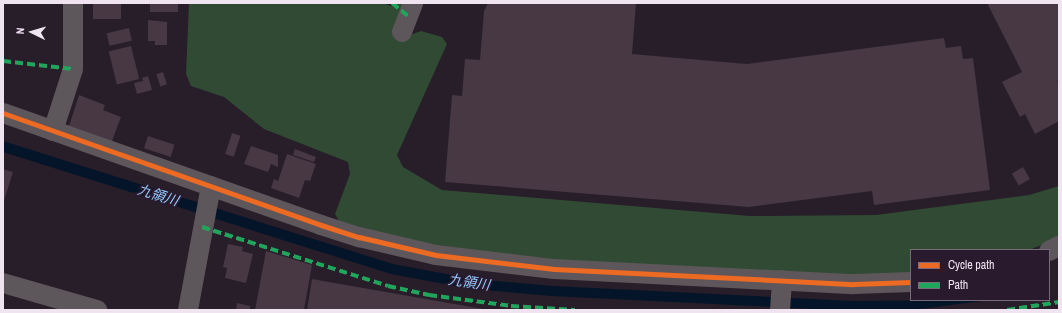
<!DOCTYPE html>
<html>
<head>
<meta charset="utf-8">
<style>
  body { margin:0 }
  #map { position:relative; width:1062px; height:313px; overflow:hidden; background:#271e29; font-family:"Archivo Narrow","Noto Sans JP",sans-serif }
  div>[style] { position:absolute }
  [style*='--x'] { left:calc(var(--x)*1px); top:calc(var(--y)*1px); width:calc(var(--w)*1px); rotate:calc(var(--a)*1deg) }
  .green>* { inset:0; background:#304a33 }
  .water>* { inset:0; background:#041529 }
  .building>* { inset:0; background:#473843; transform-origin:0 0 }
  .minor>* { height:20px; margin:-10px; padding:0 10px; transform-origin:10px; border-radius:10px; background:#5d565a }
  .quiet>* { height:4px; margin-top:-2px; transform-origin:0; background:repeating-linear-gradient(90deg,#20a55d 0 8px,transparent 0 12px) }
  .cycleway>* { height:5px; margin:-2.5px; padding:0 2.5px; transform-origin:2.5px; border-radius:2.5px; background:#ed6a23 }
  span { translate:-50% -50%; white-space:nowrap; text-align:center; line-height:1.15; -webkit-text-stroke:3.5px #2a1a2d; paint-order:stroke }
  .water-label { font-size:14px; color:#91cafe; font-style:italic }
  .frame { position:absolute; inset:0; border:4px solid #f0e4f1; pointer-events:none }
  .legend { position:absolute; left:910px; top:249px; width:140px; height:52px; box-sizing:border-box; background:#2a1a2d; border:1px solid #796b7b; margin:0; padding:5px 7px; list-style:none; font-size:12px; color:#f0e4f1 }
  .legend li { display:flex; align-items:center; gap:8px; height:20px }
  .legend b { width:20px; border:1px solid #796b7b }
  .north { position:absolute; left:12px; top:12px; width:40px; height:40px; -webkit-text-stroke:3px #2a1a2d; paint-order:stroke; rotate:275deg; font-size:11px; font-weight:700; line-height:16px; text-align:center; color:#f0e4f1 }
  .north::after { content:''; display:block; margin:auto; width:14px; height:18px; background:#f0e4f1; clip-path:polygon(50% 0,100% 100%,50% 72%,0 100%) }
</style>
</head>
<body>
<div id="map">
  <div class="green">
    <div style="clip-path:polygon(189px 3px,382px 3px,391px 6px,394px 3px,407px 3px,402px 38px,421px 31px,442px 37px,447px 44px,397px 155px,403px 167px,442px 190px,750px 216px,876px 215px,1029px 195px,1059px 186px,1059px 238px,1029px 250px,911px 250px,911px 275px,879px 277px,554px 261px,399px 240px,339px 221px,335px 214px,350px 174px,348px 162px,264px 129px,224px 97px,191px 86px,186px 74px)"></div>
  </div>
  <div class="water">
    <div style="clip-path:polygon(3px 141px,393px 264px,473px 279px,553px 286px,853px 301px,990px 300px,913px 310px,832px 310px,552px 296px,471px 289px,391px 274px,3px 152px)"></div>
  </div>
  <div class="building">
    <div style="left:93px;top:3px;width:28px;height:16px"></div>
    <div style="left:150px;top:3px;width:28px;height:9px"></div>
    <div style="clip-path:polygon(488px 3px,636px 3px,632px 54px,747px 64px,944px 38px,946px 48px,961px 46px,963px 59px,973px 58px,990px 190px,874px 205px,872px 191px,749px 207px,445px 182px,452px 95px,462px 96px,465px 59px,480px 60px,484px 11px)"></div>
    <div style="clip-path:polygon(987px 3px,1059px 3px,1059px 80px,1057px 81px,1059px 85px,1059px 121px,1035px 134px,1025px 114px,1020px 117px,1002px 82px,1022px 72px)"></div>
    <div style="clip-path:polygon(148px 20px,167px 22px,167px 45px,155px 45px,155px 41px,148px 41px)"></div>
    <div style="left:129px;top:28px;width:13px;height:23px;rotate:77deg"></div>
    <div style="left:131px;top:46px;width:34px;height:23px;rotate:76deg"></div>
    <div style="left:163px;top:72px;width:13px;height:7px;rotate:72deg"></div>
    <div style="clip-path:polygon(148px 76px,152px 90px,137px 94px,134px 83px,143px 81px,142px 78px)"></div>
    <div style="clip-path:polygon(79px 95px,105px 105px,103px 110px,121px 117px,112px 141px,69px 126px)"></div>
    <div style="left:232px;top:133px;width:9px;height:22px;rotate:18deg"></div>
    <div style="left:148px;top:136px;width:28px;height:13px;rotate:18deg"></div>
    <div style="clip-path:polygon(251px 146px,278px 155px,278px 167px,271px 164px,268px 172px,244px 164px)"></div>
    <div style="clip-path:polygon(295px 149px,316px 157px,314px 162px,293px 155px)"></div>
    <div style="clip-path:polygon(287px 154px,316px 164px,310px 181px,305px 180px,299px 198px,271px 188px,274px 179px,278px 181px)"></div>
    <div style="left:1023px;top:167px;width:14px;height:13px;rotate:60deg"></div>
    <div style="clip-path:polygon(3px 169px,13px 172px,3px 204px)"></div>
    <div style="clip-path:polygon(228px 244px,243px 247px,242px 251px,253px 254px,246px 283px,225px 278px,227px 268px,223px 267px)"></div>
    <div style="clip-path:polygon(266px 251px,312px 265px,304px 310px,255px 310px)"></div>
    <div style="clip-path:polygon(312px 279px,483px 309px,483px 310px,307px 310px)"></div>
    <div style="clip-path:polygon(237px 303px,250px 306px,250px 310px,236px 310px)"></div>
  </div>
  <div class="minor">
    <div style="--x:402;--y:32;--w:31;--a:-69"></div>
    <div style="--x:3;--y:113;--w:337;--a:19.4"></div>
    <div style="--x:321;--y:225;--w:40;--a:18"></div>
    <div style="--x:359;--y:237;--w:79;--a:13.2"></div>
    <div style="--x:436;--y:255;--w:119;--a:6.8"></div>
    <div style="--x:554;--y:269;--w:300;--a:2.9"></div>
    <div style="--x:854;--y:284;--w:57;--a:-2"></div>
    <div style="--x:53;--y:131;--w:65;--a:-72.1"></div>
    <div style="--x:73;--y:69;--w:66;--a:-90"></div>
    <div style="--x:1049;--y:251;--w:11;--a:-27"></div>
    <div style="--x:3;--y:283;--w:98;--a:16"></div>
    <div style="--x:188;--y:310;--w:126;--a:-79.5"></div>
    <div style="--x:780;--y:310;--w:30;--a:-86"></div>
  </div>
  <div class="quiet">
    <div style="--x:392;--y:3;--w:21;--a:39"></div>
    <div style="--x:3;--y:61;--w:70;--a:6.5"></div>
    <div style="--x:202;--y:227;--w:195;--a:17.6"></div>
    <div style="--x:388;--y:286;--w:42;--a:12.4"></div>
    <div style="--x:429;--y:295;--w:83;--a:7.6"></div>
    <div style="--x:511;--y:306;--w:64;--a:3.6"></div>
    <div style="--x:1007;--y:310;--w:53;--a:-8.7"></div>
  </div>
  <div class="cycleway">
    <div style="--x:3;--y:113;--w:337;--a:19.4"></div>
    <div style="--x:321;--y:225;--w:40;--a:18"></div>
    <div style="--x:359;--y:237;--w:79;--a:13.2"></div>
    <div style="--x:436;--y:255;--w:119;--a:6.8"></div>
    <div style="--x:554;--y:269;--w:300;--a:2.9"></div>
    <div style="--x:854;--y:284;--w:57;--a:-2"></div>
  </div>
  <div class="water-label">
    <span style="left:158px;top:195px;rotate:17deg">九領川</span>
    <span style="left:469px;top:282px;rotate:8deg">九領川</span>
  </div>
  <div class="frame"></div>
  <ul class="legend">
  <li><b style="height:5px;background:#ed6a23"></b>Cycle path</li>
  <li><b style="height:5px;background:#20a55d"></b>Path</li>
  </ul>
  <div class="north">N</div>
</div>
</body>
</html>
